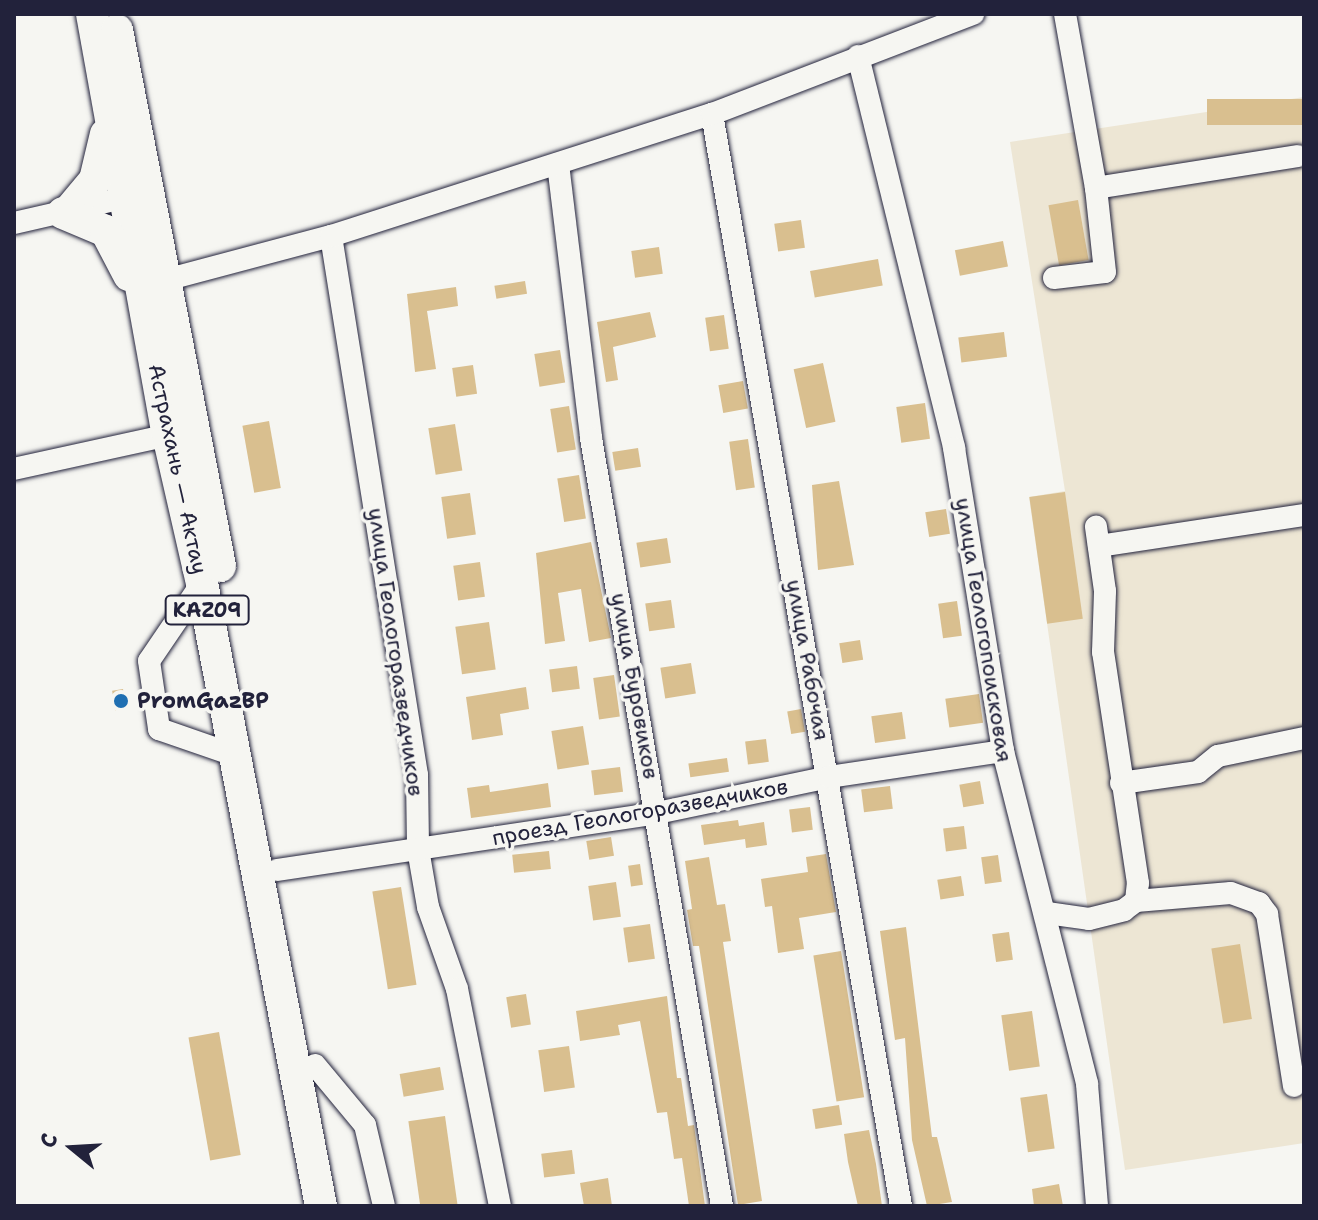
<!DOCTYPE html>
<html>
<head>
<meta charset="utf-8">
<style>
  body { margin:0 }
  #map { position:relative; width:1318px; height:1220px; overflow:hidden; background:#f6f6f2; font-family:"Shantell Sans",sans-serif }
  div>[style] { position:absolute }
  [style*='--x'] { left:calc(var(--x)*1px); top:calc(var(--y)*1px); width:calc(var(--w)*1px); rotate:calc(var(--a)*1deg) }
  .built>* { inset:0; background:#ede6d4 }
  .building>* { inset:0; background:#d9bf8f; transform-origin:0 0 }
  .roads { filter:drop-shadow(0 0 2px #22223b) drop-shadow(0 0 2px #22223b) }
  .minor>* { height:22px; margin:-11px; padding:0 11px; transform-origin:11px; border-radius:11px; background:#f6f6f2 }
  .highway>* { height:32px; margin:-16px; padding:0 16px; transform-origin:16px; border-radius:16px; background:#f6f6f2 }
  .dots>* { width:22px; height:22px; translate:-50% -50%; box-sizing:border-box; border:4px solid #f6f6f2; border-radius:50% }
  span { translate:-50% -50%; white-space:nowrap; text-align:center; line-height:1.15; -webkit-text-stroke:7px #f6f6f2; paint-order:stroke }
  .shield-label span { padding:2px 6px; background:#f6f6f2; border:2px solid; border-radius:6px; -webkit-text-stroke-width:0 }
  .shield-label { font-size:20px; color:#22223b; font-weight:700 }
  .street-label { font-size:22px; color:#22223b }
  .poi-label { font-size:22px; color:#22223b; font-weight:700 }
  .left { translate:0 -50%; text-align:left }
  .frame { position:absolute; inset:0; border:16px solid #22223b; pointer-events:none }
  .north { position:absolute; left:32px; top:1108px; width:80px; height:80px; -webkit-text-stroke:6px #f6f6f2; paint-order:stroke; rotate:288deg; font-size:22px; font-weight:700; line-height:32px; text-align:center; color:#22223b }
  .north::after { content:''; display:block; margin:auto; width:28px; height:36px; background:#22223b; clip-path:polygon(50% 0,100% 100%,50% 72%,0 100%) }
</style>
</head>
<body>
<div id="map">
  <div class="built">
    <div style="clip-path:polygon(1304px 97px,1304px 1143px,1125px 1170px,1029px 497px,1065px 491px,1010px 142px)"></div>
  </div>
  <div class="building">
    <div style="left:1304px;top:99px;width:26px;height:97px;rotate:90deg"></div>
    <div style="left:1078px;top:200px;width:61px;height:30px;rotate:80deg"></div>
    <div style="left:801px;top:220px;width:28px;height:27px;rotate:82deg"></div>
    <div style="left:1003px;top:241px;width:26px;height:49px;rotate:79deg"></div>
    <div style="left:659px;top:247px;width:27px;height:28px;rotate:82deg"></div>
    <div style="left:878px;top:259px;width:27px;height:69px;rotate:80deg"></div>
    <div style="left:525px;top:281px;width:13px;height:31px;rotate:81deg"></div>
    <div style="clip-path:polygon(456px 287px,458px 306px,427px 311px,436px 369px,415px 372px,407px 294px)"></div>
    <div style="clip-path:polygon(650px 312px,656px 337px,613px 347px,618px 380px,606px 382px,597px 322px)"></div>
    <div style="left:724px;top:315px;width:34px;height:19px;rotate:82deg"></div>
    <div style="left:1004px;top:332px;width:25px;height:46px;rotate:83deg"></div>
    <div style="left:560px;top:350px;width:33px;height:26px;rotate:81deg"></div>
    <div style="left:823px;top:363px;width:60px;height:30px;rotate:78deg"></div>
    <div style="left:473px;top:365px;width:29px;height:21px;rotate:82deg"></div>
    <div style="left:743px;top:381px;width:28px;height:25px;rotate:80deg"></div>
    <div style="left:925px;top:403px;width:36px;height:29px;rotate:82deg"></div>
    <div style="left:569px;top:406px;width:44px;height:19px;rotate:81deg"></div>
    <div style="left:269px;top:421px;width:68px;height:27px;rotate:80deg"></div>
    <div style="left:455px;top:424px;width:47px;height:27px;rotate:81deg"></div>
    <div style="left:748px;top:439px;width:49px;height:19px;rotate:82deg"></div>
    <div style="left:638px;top:448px;width:19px;height:26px;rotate:81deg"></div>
    <div style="left:579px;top:475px;width:44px;height:22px;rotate:81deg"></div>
    <div style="clip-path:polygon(839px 481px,854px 565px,818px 570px,812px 485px)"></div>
    <div style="left:1065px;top:492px;width:128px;height:36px;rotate:82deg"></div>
    <div style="left:470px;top:493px;width:42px;height:29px;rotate:82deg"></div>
    <div style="left:946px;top:509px;width:25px;height:21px;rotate:81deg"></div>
    <div style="left:667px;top:538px;width:25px;height:31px;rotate:81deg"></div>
    <div style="clip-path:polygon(591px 542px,611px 638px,589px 642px,581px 589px,558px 593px,565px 641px,545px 644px,536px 553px)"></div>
    <div style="left:480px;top:562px;width:35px;height:27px;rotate:82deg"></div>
    <div style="left:671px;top:600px;width:28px;height:26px;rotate:82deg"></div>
    <div style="left:957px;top:601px;width:35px;height:19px;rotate:82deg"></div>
    <div style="left:489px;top:622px;width:48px;height:34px;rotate:82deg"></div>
    <div style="left:860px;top:640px;width:20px;height:21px;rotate:81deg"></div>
    <div style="left:691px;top:663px;width:31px;height:31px;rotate:81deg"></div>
    <div style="left:577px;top:666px;width:23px;height:28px;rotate:83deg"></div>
    <div style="left:614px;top:675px;width:42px;height:21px;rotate:82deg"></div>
    <div style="clip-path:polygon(526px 687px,529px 709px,500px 714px,503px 735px,472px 740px,466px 697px)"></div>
    <div style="left:123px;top:689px;width:20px;height:11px;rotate:81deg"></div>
    <div style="left:979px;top:694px;width:29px;height:34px;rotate:82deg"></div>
    <div style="left:801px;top:709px;width:23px;height:14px;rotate:80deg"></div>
    <div style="left:902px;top:712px;width:27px;height:31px;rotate:82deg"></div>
    <div style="left:583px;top:726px;width:39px;height:32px;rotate:81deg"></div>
    <div style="left:766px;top:739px;width:23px;height:21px;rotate:83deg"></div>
    <div style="left:727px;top:758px;width:14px;height:39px;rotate:82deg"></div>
    <div style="left:620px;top:767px;width:25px;height:29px;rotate:83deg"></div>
    <div style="left:980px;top:781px;width:23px;height:21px;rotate:80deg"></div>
    <div style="clip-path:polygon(548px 783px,551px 807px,471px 818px,467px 788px,489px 785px,490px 792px)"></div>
    <div style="left:890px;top:786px;width:23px;height:29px;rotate:83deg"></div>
    <div style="left:810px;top:807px;width:23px;height:21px;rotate:83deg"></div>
    <div style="clip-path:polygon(738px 820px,739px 826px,764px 822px,767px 845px,746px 848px,745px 839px,704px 845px,701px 825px)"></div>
    <div style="left:964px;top:826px;width:23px;height:21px;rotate:83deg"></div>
    <div style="left:611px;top:837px;width:19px;height:25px;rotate:81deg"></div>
    <div style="left:549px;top:851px;width:18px;height:37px;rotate:84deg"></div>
    <div style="clip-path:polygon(826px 854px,836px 912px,799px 918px,804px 949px,778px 953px,772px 906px,765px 907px,761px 879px,808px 872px,806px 857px)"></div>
    <div style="left:998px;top:855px;width:27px;height:17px;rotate:82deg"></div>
    <div style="clip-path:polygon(709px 857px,717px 905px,725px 904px,731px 941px,723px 942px,762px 1201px,738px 1205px,699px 946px,693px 946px,687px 910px,692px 909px,685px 861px)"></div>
    <div style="left:640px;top:864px;width:21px;height:12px;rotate:82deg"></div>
    <div style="left:961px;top:876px;width:20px;height:24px;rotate:81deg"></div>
    <div style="left:616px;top:882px;width:35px;height:28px;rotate:82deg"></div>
    <div style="left:401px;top:887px;width:99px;height:29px;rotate:81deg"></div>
    <div style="left:650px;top:924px;width:35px;height:27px;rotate:82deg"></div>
    <div style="clip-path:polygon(906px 927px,932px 1137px,937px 1137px,952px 1202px,927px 1206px,912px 1140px,905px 1038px,895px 1040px,880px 931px)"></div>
    <div style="left:1009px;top:932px;width:28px;height:17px;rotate:82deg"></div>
    <div style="left:1240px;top:944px;width:76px;height:29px;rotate:81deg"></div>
    <div style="left:841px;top:951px;width:148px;height:28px;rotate:81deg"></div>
    <div style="left:526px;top:994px;width:31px;height:20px;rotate:81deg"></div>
    <div style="clip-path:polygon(667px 996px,677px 1078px,681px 1078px,688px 1126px,694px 1125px,705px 1206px,689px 1206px,682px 1158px,674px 1159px,667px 1112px,657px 1113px,640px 1021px,618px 1025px,620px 1035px,580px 1041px,576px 1011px)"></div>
    <div style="left:1032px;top:1011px;width:56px;height:31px;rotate:82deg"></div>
    <div style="left:219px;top:1032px;width:125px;height:31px;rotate:80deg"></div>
    <div style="left:569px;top:1046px;width:42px;height:31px;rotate:82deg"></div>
    <div style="left:440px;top:1067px;width:23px;height:41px;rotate:80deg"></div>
    <div style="left:1047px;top:1094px;width:55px;height:27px;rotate:82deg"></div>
    <div style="left:839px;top:1105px;width:20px;height:27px;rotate:81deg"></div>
    <div style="left:445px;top:1116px;width:91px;height:37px;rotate:82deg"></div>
    <div style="clip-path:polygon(869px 1130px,876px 1164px,882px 1206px,858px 1206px,848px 1162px,844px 1134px)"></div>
    <div style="left:572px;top:1150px;width:24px;height:31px;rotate:83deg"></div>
    <div style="clip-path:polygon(608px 1178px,612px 1206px,584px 1206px,580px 1183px)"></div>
    <div style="clip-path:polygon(1059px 1184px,1063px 1206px,1034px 1206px,1032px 1189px)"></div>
  </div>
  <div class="roads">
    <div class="minor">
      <div style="--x:858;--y:56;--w:404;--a:76.2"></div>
      <div style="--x:954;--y:448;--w:307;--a:80.8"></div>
      <div style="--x:1003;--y:751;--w:343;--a:75.8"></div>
      <div style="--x:1087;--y:1084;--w:122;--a:85.3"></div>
      <div style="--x:712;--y:114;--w:1108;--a:80.18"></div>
      <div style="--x:558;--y:164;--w:276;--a:83.1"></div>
      <div style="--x:591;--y:438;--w:779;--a:80.32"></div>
      <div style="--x:1096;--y:188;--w:204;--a:-9"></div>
      <div style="--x:14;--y:223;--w:125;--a:-12.9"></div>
      <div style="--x:331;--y:236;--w:546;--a:80.93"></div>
      <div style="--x:417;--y:775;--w:74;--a:89.2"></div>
      <div style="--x:418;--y:849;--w:59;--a:80.2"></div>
      <div style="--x:428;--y:907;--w:87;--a:70.5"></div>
      <div style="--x:457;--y:989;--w:221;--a:78.8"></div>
      <div style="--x:1054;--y:278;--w:51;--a:-6.7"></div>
      <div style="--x:1105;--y:272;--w:84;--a:-96.1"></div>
      <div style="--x:1096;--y:188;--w:177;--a:-100.1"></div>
      <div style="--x:154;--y:283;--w:183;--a:-14.9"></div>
      <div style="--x:331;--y:236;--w:400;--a:-17.8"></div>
      <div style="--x:712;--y:114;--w:280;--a:-21"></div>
      <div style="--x:14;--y:469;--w:158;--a:-12.4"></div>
      <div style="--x:1099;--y:546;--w:207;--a:-8.6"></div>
      <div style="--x:202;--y:583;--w:94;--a:124.2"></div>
      <div style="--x:149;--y:661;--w:69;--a:81.6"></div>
      <div style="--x:159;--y:729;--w:79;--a:19.1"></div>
      <div style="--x:1121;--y:783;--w:78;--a:-8.1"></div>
      <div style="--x:1198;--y:772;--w:26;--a:-39"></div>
      <div style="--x:1218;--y:756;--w:88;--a:-11.8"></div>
      <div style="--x:277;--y:870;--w:384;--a:-8.5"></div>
      <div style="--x:657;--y:813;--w:176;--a:-11.8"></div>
      <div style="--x:829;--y:777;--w:176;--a:-8.5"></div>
      <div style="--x:1136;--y:901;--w:95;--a:-4.8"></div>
      <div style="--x:1231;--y:893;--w:30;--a:20"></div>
      <div style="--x:1259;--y:903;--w:14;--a:54"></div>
      <div style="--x:1267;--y:914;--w:174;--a:81.1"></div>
      <div style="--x:1047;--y:913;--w:42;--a:8.1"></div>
      <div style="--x:1089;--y:919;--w:36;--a:-14"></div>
      <div style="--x:1124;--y:910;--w:15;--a:-37"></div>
      <div style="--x:1136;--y:901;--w:18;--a:-84"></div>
      <div style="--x:1138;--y:883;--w:234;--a:-98.6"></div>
      <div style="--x:1103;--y:652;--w:61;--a:-88.1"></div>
      <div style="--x:1105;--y:591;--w:65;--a:-98"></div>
      <div style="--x:315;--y:1065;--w:78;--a:50.2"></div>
      <div style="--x:365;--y:1125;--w:83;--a:76.8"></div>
    </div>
    <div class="highway">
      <div style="--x:92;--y:14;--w:428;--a:79.8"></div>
      <div style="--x:168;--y:435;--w:152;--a:77.1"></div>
      <div style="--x:202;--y:583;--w:634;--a:79.19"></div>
      <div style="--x:117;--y:30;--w:546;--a:79.12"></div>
      <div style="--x:69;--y:211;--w:40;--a:-50"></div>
      <div style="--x:95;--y:180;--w:47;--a:-76.6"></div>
      <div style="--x:63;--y:213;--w:47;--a:22.7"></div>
      <div style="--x:106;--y:231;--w:50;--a:62.4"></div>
    </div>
  </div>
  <div class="dots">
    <div style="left:121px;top:701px;background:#1f6fb2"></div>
  </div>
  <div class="shield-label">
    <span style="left:207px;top:610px">KAZ09</span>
  </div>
  <div class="street-label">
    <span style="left:178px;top:469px;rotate:78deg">Астрахань — Актау</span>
    <span style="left:984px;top:630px;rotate:81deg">улица Геологопоисковая</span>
    <span style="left:396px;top:652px;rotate:82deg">улица Геологоразведчиков</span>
    <span style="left:808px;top:660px;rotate:80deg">улица Рабочая</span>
    <span style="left:635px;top:686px;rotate:80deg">улица Буровиков</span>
    <span style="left:640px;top:812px;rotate:-10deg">проезд Геологоразведчиков</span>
  </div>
  <div class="poi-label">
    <span class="left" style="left:137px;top:701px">PromGazBP</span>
  </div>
  <div class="frame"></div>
  <div class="north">С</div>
</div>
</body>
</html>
